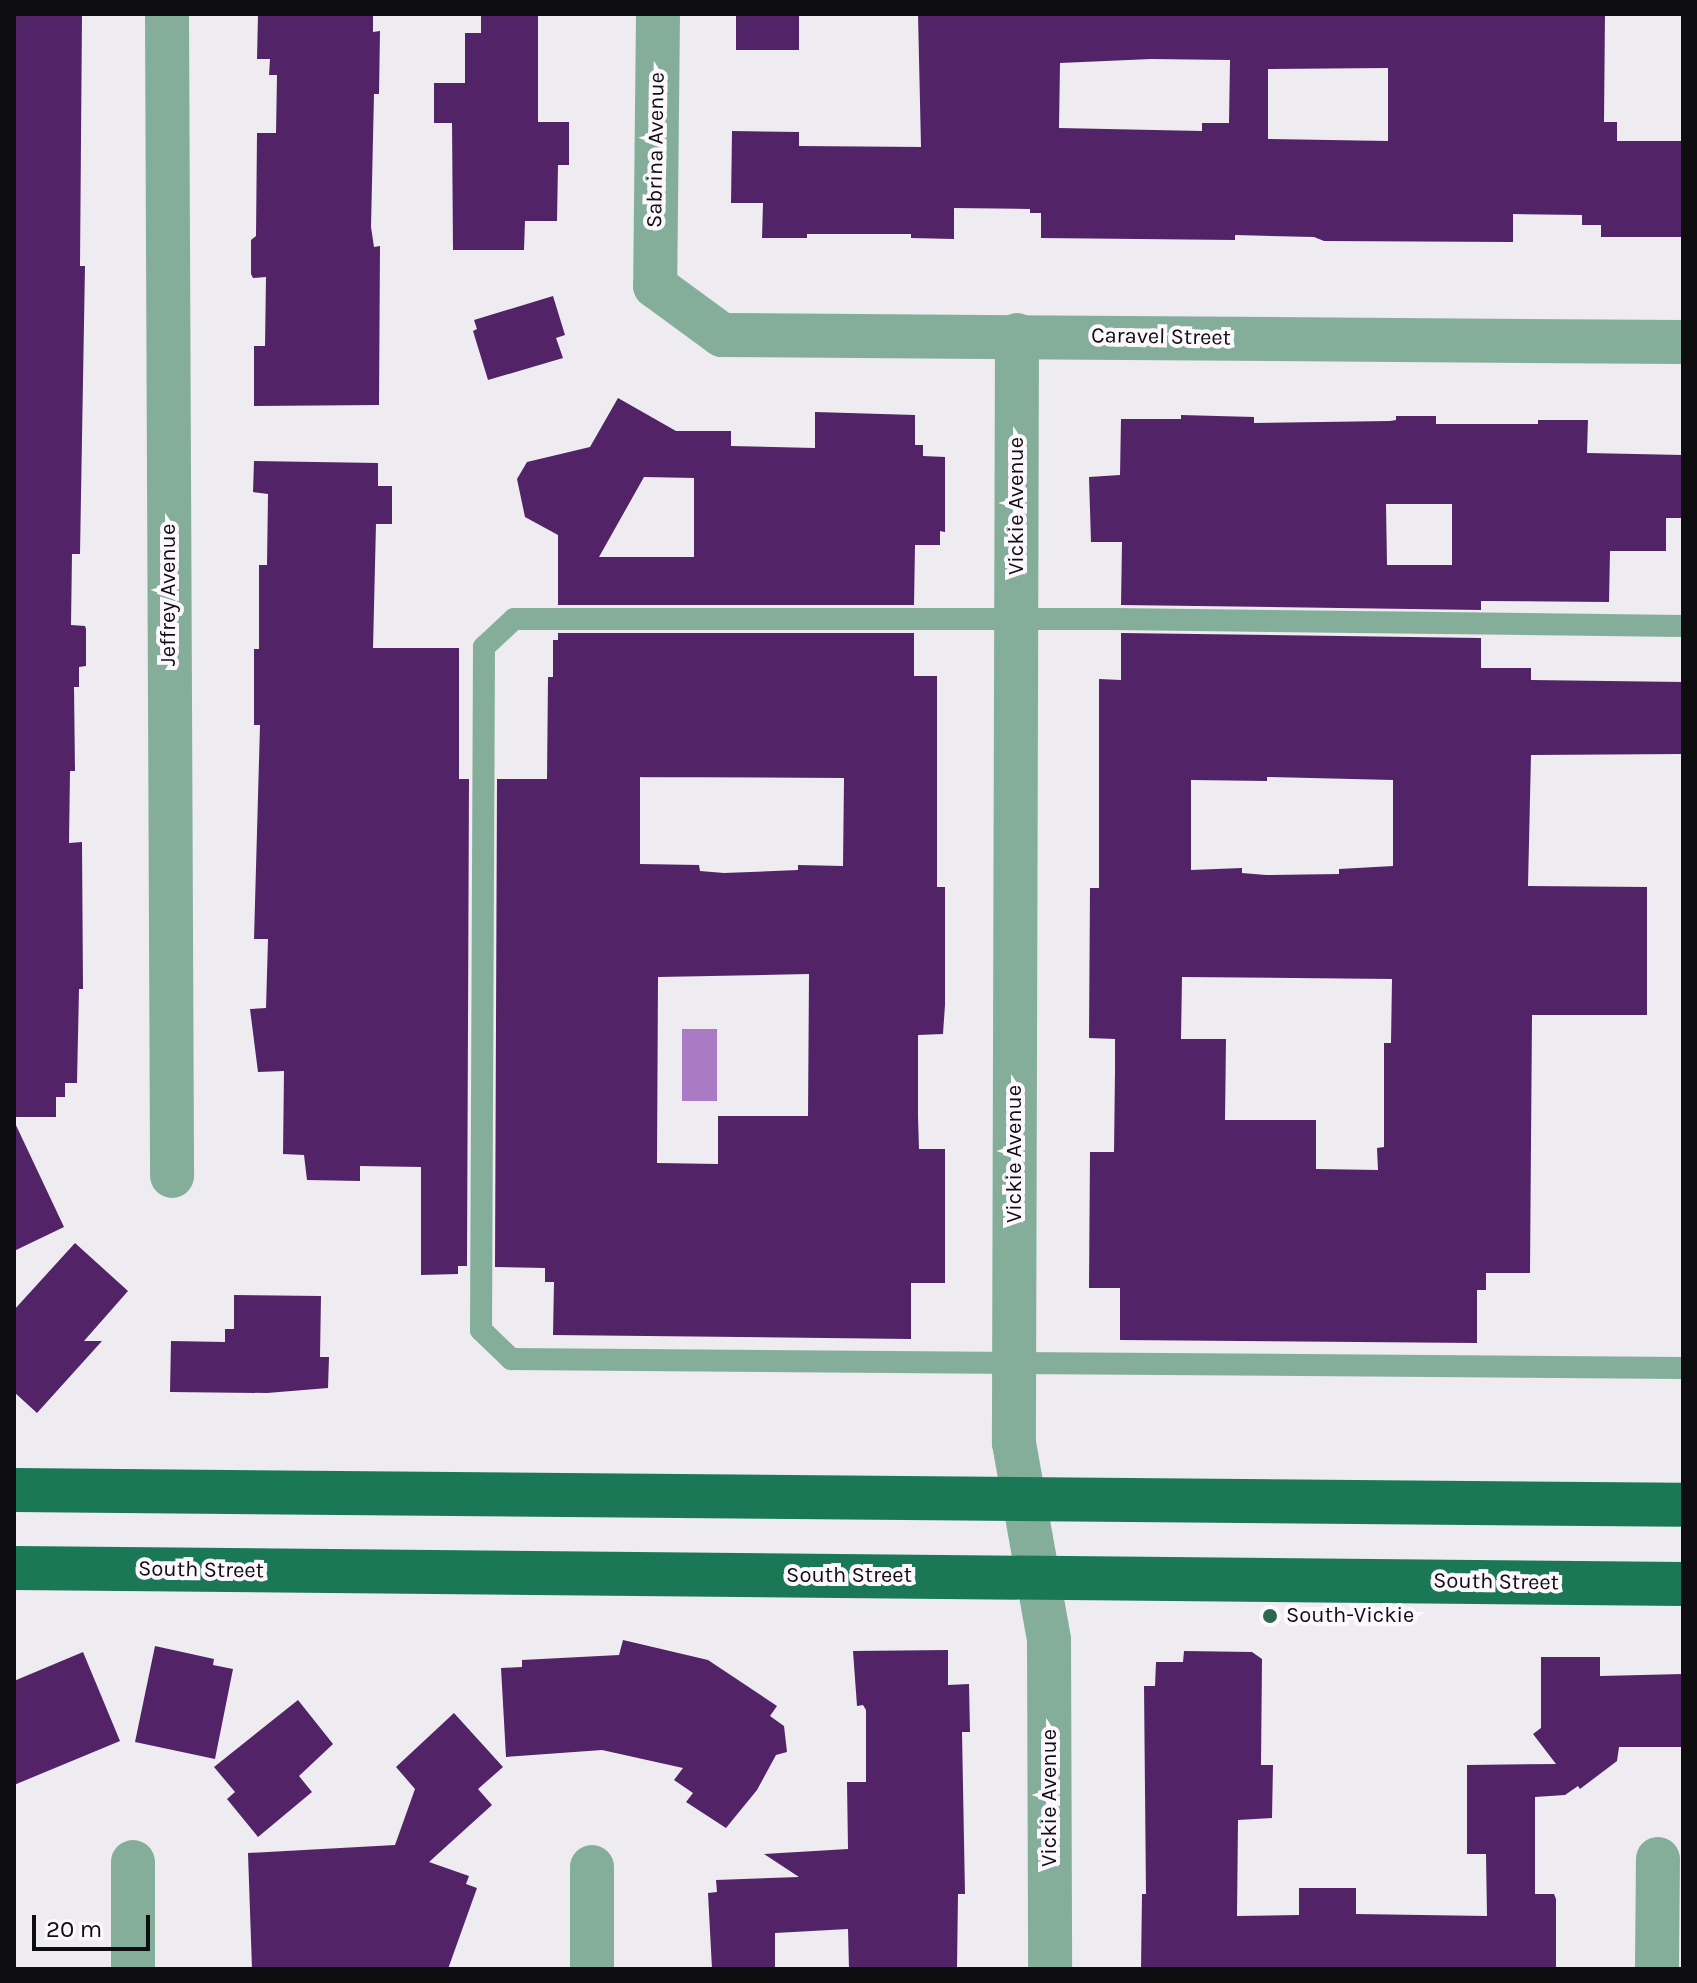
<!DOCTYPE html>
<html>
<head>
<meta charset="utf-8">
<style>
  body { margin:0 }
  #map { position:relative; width:1697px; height:1983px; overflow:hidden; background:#eeebf1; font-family:Karla,sans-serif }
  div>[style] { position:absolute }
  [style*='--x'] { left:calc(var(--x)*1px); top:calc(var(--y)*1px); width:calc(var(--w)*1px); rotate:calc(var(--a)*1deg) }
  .water>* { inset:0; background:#ab7ac4; transform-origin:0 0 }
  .building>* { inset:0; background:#522467; transform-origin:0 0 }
  .service>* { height:22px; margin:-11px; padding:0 11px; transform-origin:11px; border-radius:11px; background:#85ae9a }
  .minor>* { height:44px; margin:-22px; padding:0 22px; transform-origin:22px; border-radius:22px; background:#85ae9a }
  .primary>* { height:44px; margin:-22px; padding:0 22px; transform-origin:22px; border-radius:22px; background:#1a7856 }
  .dots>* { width:22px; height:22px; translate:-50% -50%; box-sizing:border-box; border:4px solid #fcf8fe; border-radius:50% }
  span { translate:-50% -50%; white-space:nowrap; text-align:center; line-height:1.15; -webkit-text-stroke:8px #fcf8fe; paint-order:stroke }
  .street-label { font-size:22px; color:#0e0d0f }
  .poi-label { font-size:22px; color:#0e0d0f }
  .left { translate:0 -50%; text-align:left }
  .frame { position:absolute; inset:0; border:16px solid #0e0d0f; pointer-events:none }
  .scale { position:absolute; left:32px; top:1915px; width:118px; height:36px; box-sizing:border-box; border:4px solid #0e0d0f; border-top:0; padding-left:10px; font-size:24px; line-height:28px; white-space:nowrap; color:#0e0d0f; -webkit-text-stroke:6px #fcf8fe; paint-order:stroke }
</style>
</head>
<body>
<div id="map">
  <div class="water">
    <div style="left:682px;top:1029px;width:35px;height:72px"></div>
  </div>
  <div class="building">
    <div style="clip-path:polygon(14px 14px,82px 14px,80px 266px,85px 266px,80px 554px,72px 554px,71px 625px,85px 626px,86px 629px,86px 666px,79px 667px,79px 687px,74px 687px,75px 771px,70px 771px,69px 843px,82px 842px,83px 989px,79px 989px,77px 1083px,65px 1083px,65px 1097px,56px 1097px,56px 1117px,14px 1117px)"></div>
    <div style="clip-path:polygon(258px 14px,373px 14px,373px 32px,380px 31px,379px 94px,374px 94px,371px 227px,374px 247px,380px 246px,379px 405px,254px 406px,254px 346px,265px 346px,266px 277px,253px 278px,251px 274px,251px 240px,256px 236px,257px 133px,276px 133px,277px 75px,269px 75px,270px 59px,257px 59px)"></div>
    <div style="clip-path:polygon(481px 14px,538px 14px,538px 122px,569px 122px,569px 165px,558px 165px,557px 221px,525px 221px,524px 250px,453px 250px,452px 123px,434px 123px,434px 83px,465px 83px,465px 33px,481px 33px)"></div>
    <div style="left:736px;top:14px;width:63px;height:36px"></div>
    <div style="clip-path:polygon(evenodd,918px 14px,1605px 14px,1604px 122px,1617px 122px,1617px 141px,1683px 141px,1683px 237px,1601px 237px,1601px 225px,1582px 225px,1582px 215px,1513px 214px,1513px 242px,1324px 241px,1314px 237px,1235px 235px,1235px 240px,1041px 238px,1041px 213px,1030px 213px,1030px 209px,954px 208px,954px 239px,911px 238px,911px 234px,807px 234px,807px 238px,762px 238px,763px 203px,731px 203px,732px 131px,799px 132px,799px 146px,921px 147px,918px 14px,1151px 59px,1230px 60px,1229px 123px,1202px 123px,1202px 131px,1059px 128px,1060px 63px,1151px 59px,918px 14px,1388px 68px,1388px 141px,1268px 139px,1268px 69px,1388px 68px)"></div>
    <div style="clip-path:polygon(553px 296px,565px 335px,556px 338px,563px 358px,488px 380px,473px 331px,477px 329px,474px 320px)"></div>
    <div style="clip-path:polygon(evenodd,618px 398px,676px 431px,731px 431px,731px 446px,815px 448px,815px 412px,915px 415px,915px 445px,923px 445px,923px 456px,945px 457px,945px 532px,940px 531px,940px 545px,915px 545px,914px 605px,558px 605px,558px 535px,525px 517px,517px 479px,527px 462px,590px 447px,618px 398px,644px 477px,694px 478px,694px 557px,599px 557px,644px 477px)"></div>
    <div style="clip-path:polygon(evenodd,1181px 415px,1254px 417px,1254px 423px,1390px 421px,1396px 420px,1396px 416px,1436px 416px,1436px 424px,1538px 424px,1538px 420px,1588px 420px,1587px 453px,1683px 455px,1683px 518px,1666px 518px,1666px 551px,1610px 551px,1609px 602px,1481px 601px,1481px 610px,1121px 605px,1122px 542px,1091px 542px,1089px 477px,1120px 475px,1121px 419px,1181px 419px,1181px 415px,1386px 504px,1452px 504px,1452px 565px,1387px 565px,1386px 504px)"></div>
    <div style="clip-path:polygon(254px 461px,378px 463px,378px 486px,392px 486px,392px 524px,376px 524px,373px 648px,459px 648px,459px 779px,469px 779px,467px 1266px,458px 1266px,458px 1274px,421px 1275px,421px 1167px,360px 1166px,360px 1181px,307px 1180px,304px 1155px,283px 1154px,284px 1071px,258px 1072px,250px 1009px,266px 1008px,268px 939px,254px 939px,260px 725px,254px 725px,254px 649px,259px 649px,259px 565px,267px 565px,268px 494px,253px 492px)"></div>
    <div style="clip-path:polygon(evenodd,558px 633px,914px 633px,914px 676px,937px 676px,937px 887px,945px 887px,945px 1005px,943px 1034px,918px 1035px,918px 1116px,919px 1149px,945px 1149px,945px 1283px,911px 1283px,911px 1339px,553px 1335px,554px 1282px,545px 1282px,545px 1268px,495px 1267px,497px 779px,547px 779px,548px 677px,553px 677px,553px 640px,558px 640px,558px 633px,640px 777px,844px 778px,843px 866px,798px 865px,798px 870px,724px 873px,700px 871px,699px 865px,640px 864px,640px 777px,558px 633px,809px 974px,808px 1116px,718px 1116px,718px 1164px,657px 1163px,658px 977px,809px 974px)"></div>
    <div style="clip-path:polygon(evenodd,1121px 633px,1481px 638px,1481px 668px,1531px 668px,1531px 680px,1683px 682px,1683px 754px,1531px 755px,1528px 886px,1647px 887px,1647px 1015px,1532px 1015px,1530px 1273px,1486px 1273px,1486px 1290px,1477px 1290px,1477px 1343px,1120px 1340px,1120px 1288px,1089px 1288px,1090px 1152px,1114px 1152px,1115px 1070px,1115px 1039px,1089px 1038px,1090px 888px,1099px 888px,1099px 679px,1121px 680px,1121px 633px,1267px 777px,1393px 780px,1393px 866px,1339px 869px,1339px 874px,1266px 875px,1242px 873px,1242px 868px,1191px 870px,1191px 780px,1267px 781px,1267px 777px,1121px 633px,1182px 977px,1392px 979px,1391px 1043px,1384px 1043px,1384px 1147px,1377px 1148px,1378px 1170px,1316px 1169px,1316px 1120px,1225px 1120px,1226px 1039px,1181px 1039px,1182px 977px)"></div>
    <div style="clip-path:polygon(14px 1121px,64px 1227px,14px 1251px)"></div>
    <div style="clip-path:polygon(75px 1243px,128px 1291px,84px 1341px,102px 1341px,37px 1413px,14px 1392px,14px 1310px)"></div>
    <div style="clip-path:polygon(234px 1295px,321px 1296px,320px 1357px,329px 1357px,328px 1388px,267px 1393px,170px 1392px,171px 1341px,225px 1342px,225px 1329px,234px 1329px)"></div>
    <div style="clip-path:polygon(623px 1640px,708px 1660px,777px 1706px,770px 1716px,784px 1726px,787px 1752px,776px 1755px,757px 1790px,726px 1828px,686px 1802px,693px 1793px,674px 1780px,683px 1768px,602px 1750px,506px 1757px,501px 1668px,522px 1667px,522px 1660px,619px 1655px)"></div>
    <div style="clip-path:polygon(155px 1646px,214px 1659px,213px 1665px,233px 1669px,215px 1759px,135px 1742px)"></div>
    <div style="clip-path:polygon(948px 1650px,948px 1685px,969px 1684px,970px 1732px,962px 1732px,965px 1894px,958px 1894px,957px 1969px,849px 1969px,848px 1929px,775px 1933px,775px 1969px,712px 1969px,708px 1893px,717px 1892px,716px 1880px,799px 1877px,764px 1854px,848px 1849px,847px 1782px,866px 1782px,866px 1710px,863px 1705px,857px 1706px,853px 1651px)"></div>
    <div style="clip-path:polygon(1184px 1651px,1252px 1652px,1262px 1659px,1261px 1765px,1273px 1765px,1272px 1818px,1238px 1820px,1237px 1916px,1299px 1915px,1299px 1888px,1356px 1888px,1356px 1914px,1487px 1916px,1486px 1854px,1467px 1854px,1467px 1765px,1556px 1764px,1533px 1734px,1541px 1728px,1541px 1657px,1600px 1657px,1600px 1676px,1683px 1674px,1683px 1747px,1619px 1747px,1617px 1761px,1580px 1789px,1578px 1786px,1565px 1795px,1535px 1797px,1535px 1894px,1554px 1894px,1556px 1899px,1556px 1969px,1141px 1969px,1142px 1894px,1146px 1894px,1144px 1686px,1155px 1686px,1156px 1662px,1183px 1662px)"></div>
    <div style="clip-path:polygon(83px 1652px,120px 1741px,14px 1785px,14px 1681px)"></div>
    <div style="clip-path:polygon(298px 1700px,333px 1744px,299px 1776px,312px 1792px,258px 1837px,227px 1799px,235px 1792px,214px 1767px)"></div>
    <div style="clip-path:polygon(454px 1713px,503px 1767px,478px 1789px,492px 1805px,429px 1862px,469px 1876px,466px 1884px,477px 1888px,448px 1969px,252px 1969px,248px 1853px,395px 1845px,415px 1789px,396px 1767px)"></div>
  </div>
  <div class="service">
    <div style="--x:1683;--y:626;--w:569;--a:-179.3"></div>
    <div style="--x:1114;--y:619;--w:600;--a:180"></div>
    <div style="--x:514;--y:619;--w:41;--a:137"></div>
    <div style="--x:484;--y:647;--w:683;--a:90.25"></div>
    <div style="--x:481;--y:1330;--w:42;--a:44"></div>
    <div style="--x:511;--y:1359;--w:1172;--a:0.44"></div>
  </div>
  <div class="minor">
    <div style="--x:167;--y:14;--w:1162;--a:89.75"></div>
    <div style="--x:658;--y:14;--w:272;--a:90.6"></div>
    <div style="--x:655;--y:286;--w:83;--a:36.2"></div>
    <div style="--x:722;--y:335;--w:961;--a:0.42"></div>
    <div style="--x:1017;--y:335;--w:1108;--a:90.16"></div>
    <div style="--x:1014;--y:1443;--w:200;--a:79.9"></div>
    <div style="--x:1049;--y:1640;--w:329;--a:89.8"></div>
    <div style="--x:133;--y:1862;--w:107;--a:90"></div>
    <div style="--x:592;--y:1867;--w:102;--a:90"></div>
    <div style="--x:1657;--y:1969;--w:110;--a:-89.5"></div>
  </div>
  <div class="primary">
    <div style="--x:14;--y:1490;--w:1669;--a:0.51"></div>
    <div style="--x:14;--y:1568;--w:1669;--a:0.55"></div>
  </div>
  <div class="dots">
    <div style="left:1270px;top:1616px;background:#2f6850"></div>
  </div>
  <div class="street-label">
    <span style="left:656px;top:150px;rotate:-89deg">Sabrina Avenue</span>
    <span style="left:1161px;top:337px;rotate:1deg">Caravel Street</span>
    <span style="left:1017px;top:506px;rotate:-90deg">Vickie Avenue</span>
    <span style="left:169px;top:595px;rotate:-90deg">Jeffrey Avenue</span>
    <span style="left:1015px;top:1154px;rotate:-90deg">Vickie Avenue</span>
    <span style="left:201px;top:1570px;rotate:1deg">South Street</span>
    <span style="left:849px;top:1576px">South Street</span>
    <span style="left:1496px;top:1582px;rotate:1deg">South Street</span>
    <span style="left:1050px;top:1798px;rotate:-90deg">Vickie Avenue</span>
  </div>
  <div class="poi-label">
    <span class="left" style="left:1286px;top:1616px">South-Vickie</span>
  </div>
  <div class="frame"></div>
  <div class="scale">20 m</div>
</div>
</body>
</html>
